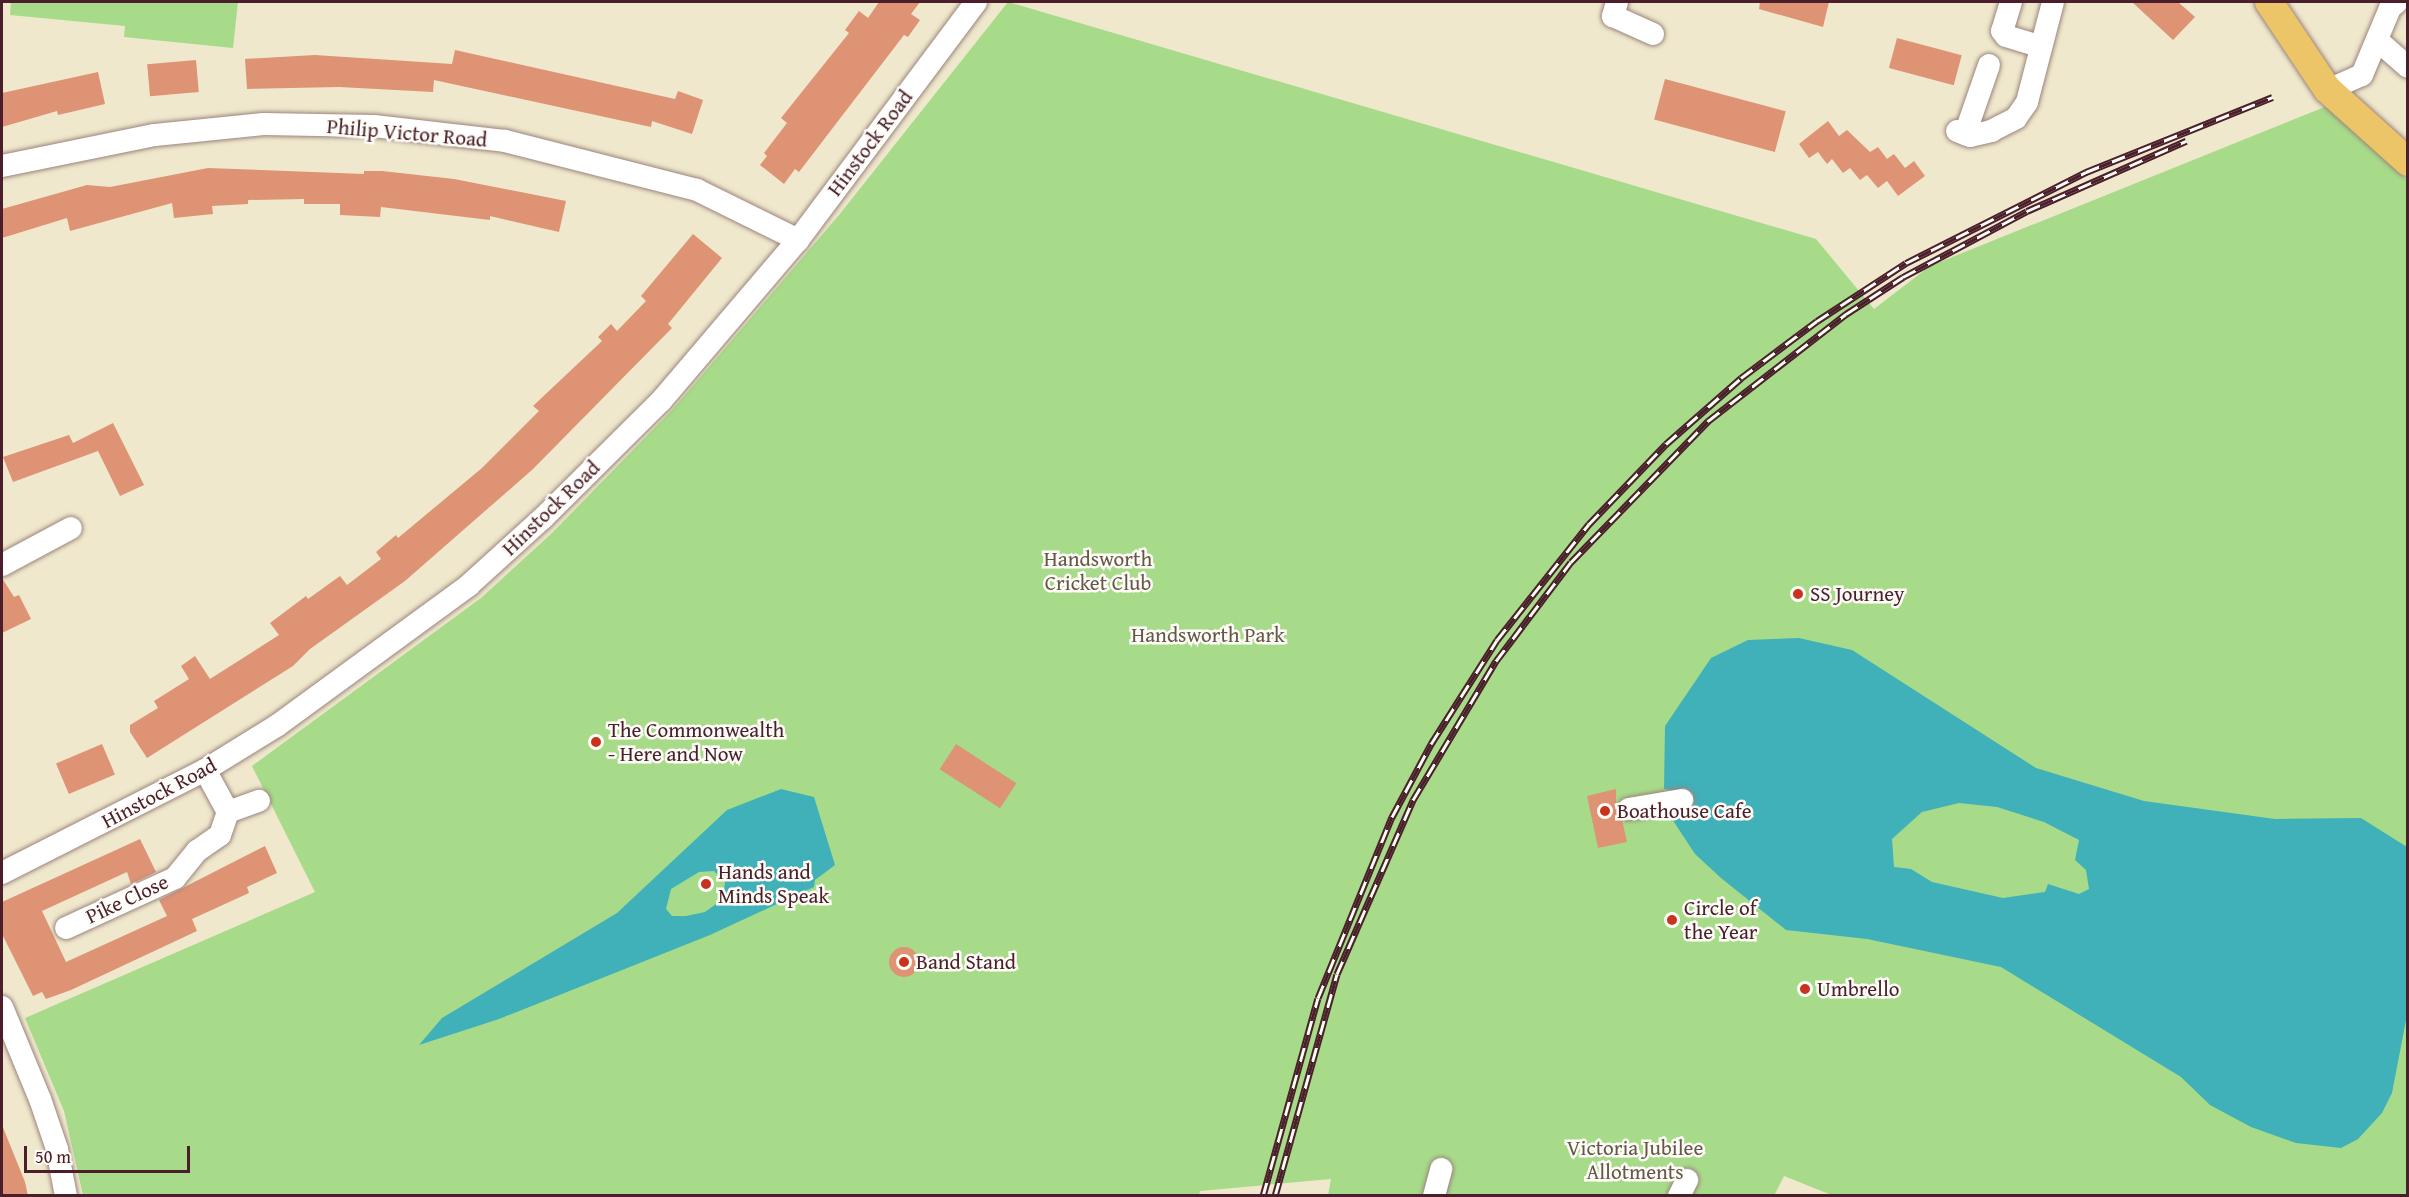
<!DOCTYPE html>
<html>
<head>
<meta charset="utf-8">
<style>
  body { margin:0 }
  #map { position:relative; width:2409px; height:1197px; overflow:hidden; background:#efe8cd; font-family:"Gentium Book Plus",serif }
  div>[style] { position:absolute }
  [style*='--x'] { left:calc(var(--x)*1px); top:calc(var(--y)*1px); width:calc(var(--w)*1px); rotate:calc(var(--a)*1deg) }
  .green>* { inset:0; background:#a7db8a }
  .water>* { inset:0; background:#40b0b9 }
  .building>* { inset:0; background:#de9375; transform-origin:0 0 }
  .round { border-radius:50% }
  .roads { filter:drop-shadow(0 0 2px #9c847c) drop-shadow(0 0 2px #9c847c) }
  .minor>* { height:22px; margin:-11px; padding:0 11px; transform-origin:11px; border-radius:11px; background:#fff }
  .major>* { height:28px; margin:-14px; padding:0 14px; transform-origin:14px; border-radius:14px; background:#edc569 }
  .rail>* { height:7px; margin-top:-3.5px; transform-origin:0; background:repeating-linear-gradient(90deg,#fdfcf7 0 14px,#4a1f2b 0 28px); box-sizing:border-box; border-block:2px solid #4a1f2b }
  .dots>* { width:16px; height:16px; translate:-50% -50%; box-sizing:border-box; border:3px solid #fdfcf7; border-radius:50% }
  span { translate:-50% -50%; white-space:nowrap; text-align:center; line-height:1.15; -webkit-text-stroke:5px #fdfcf7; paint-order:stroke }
  .street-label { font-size:21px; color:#4a1f2b }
  .park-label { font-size:21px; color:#665748 }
  .poi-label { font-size:21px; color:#4a1f2b }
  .left { translate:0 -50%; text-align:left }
  .frame { position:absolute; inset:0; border:3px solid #4a1f2b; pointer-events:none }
  .scale { position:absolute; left:24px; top:1146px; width:166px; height:27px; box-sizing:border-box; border:3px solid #4a1f2b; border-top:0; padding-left:8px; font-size:18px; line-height:21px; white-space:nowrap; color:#4a1f2b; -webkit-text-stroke:4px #fdfcf7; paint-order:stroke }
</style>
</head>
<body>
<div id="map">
  <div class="green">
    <div style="clip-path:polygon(11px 2px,238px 2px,233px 48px,124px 37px,125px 26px,10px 15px)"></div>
    <div style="clip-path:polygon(1008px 2px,1816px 239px,1874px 309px,1930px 266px,2332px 104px,2407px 180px,2407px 1195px,1834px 1196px,1784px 1176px,1774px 1196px,1328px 1195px,1331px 1179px,1200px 1191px,1199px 1196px,83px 1195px,64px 1111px,25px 1018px,315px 892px,252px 766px,481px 598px,552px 533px,673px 409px,839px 215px)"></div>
  </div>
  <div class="water">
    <div style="clip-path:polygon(evenodd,1799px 638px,1852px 650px,2036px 768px,2144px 801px,2275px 819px,2361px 818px,2407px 847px,2407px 1015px,2392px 1093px,2382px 1113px,2358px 1139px,2341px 1148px,2296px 1143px,2251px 1127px,2210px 1105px,2181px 1077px,2001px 967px,1867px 939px,1786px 930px,1721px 878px,1695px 854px,1670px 816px,1680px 812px,1682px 800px,1678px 791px,1664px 789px,1665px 726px,1711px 658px,1748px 640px,1799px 638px,1959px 803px,1997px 807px,2044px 822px,2079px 840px,2075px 860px,2086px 870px,2089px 889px,2079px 894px,2048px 884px,2045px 892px,2003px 898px,1932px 882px,1911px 869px,1894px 867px,1892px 839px,1922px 812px,1959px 803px)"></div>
    <div style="clip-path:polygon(evenodd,781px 789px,814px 797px,835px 865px,815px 880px,814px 887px,710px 935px,499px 1019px,419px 1045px,442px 1018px,617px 913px,727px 810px,781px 789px,714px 871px,725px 882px,723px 899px,705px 912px,686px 916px,672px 916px,666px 909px,671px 889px,699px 872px,714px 871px)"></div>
  </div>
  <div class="building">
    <div style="clip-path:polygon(879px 2px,920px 2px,911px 14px,920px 20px,908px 37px,904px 35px,799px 172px,795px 169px,784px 184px,760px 165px,767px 156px,764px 153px,787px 123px,781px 118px,849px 33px,845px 30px,859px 11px,868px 18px)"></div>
    <div style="clip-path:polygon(1760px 2px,1829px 2px,1823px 27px,1759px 9px)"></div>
    <div style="clip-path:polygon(2132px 2px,2178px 2px,2195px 17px,2173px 40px)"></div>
    <div style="left:1897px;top:38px;width:67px;height:31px;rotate:15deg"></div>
    <div style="clip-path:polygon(455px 50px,675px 99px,678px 91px,703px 100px,692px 134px,652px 121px,651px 127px,434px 80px,433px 92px,339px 87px,247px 89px,245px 59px,315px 55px,452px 64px)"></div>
    <div style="left:196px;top:60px;width:32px;height:49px;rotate:85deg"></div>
    <div style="clip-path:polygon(98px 72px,105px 104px,58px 115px,57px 111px,2px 127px,2px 93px)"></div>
    <div style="left:1665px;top:79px;width:125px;height:42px;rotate:15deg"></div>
    <div style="clip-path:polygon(1828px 121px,1839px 136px,1847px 130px,1870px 152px,1878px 147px,1887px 159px,1894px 154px,1905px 168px,1914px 161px,1925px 176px,1898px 196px,1887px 181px,1878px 188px,1867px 175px,1860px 180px,1850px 168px,1843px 173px,1832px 159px,1827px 164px,1818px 152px,1809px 158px,1799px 144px)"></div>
    <div style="clip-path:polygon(208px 168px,364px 174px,364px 171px,382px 171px,454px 179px,566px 201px,559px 232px,490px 216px,490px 220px,381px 207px,380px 217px,340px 215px,340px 204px,304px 204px,304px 199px,248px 200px,248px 204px,212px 206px,213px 214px,174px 218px,172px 203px,70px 231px,67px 218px,2px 238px,2px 209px,87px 185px,110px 187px)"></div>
    <div style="clip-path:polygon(693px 234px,722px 258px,668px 324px,672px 328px,533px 469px,405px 581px,310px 649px,293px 666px,147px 758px,130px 732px,130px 725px,158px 708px,154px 701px,189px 679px,181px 666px,195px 656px,210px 679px,279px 635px,270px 623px,306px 596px,308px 599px,340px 576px,347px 585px,381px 559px,376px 552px,396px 535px,398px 538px,482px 468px,539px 411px,533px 406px,602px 341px,598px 337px,611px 324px,617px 331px,646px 301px,641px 296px)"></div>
    <div style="clip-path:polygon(113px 423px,144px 485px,120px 496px,98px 451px,13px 482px,3px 457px,69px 435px,73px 443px)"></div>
    <div style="clip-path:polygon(2px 578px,14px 597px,19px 595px,31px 619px,2px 633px)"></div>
    <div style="left:102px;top:744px;width:33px;height:50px;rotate:67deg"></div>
    <div style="left:956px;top:744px;width:72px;height:30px;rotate:33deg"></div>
    <div style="clip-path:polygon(1616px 789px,1616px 812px,1622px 820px,1627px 842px,1598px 848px,1587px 796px)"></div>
    <div style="clip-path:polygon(140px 839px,156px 872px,131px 884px,127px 872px,42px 911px,66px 962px,167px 916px,159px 900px,265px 846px,277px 873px,247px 887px,249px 893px,192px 919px,197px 931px,71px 990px,46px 999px,42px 992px,33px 996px,2px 934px,2px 902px)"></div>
    <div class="round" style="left:889px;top:947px;width:30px;height:30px"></div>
    <div style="clip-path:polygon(2px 1125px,25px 1182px,28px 1196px,2px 1196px)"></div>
  </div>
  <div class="roads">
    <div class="minor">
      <div style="--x:1617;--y:2;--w:15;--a:106"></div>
      <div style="--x:1613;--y:16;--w:44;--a:24.2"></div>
      <div style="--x:2011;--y:2;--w:30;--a:107"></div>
      <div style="--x:2002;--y:31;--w:6;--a:51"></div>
      <div style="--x:2006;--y:36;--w:37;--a:17"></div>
      <div style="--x:2377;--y:40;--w:41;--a:41.1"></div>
      <div style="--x:2328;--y:90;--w:37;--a:-24"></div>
      <div style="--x:2362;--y:75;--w:73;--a:-67.3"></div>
      <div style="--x:2390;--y:8;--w:9;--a:-41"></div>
      <div style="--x:1957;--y:131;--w:14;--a:21"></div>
      <div style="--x:1970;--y:136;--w:22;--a:-13"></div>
      <div style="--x:1991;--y:131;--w:28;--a:-27"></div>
      <div style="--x:2016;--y:118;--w:19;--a:-55"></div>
      <div style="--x:2027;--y:102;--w:103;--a:-75.4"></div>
      <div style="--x:1965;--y:134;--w:73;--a:-70.8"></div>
      <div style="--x:2;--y:166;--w:156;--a:-11.5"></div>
      <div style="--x:155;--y:135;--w:109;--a:-5.8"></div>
      <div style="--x:263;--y:124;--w:111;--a:1"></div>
      <div style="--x:374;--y:126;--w:132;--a:6.5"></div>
      <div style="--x:505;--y:141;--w:198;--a:14.3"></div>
      <div style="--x:697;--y:190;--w:113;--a:26.3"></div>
      <div style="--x:2;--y:565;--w:78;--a:-28.2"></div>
      <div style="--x:205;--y:770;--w:48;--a:61.3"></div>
      <div style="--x:1629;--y:809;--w:54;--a:-9.6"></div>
      <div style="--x:2;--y:873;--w:228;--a:-26.9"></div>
      <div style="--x:205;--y:770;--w:86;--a:-31.7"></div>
      <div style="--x:278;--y:725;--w:237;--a:-36.2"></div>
      <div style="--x:469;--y:585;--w:100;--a:-42.2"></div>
      <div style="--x:543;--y:518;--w:166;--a:-44.8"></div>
      <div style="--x:661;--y:401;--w:211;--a:-49.6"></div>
      <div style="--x:798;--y:240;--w:297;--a:-53.2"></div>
      <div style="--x:66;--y:928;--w:120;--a:-24.6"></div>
      <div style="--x:175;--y:878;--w:35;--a:-51"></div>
      <div style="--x:197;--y:851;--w:28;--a:-35"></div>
      <div style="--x:220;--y:835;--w:24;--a:-71"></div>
      <div style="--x:228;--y:812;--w:33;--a:-20"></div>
      <div style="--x:2;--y:1007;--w:100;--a:67.6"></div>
      <div style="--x:40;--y:1099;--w:53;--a:71.2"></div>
      <div style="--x:57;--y:1149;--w:48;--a:79.2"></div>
      <div style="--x:1434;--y:1196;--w:28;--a:-75"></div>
      <div style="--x:1679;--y:1196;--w:18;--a:-63"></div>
    </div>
    <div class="major">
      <div style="--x:2269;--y:2;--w:105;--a:56.3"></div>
      <div style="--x:2327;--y:89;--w:109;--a:42"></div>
    </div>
  </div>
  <div class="rail">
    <div style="--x:1263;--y:1196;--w:205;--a:-74.5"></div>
    <div style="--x:1318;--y:998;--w:196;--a:-67.8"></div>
    <div style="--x:1392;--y:817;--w:83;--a:-61.9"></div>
    <div style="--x:1431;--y:744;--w:123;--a:-57.6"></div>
    <div style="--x:1497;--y:640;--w:148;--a:-51.6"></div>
    <div style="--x:1589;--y:524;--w:111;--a:-46.1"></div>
    <div style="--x:1666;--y:444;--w:100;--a:-41.3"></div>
    <div style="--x:1741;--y:378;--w:95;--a:-36.9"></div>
    <div style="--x:1817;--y:321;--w:106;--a:-33.1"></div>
    <div style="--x:1906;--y:263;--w:202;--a:-26.8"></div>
    <div style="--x:2086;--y:172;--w:201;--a:-21.9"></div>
    <div style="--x:1275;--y:1196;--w:230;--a:-74.4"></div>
    <div style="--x:1337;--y:974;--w:190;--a:-66.4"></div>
    <div style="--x:1413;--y:800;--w:162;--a:-59.2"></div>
    <div style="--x:1496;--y:661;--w:124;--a:-52.9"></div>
    <div style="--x:1571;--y:562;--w:197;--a:-45.8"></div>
    <div style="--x:1708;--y:421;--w:175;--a:-37.8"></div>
    <div style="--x:1846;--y:314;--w:68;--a:-33"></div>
    <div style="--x:1903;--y:277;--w:140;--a:-28"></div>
    <div style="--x:2027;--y:211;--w:174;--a:-23.8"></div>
  </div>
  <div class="dots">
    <div style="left:1798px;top:594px;background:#c8321e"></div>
    <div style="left:596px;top:742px;background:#c8321e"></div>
    <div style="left:1605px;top:811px;background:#c8321e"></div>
    <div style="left:706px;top:884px;background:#c8321e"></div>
    <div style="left:1672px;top:920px;background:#c8321e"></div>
    <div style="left:904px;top:962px;background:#c8321e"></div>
    <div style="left:1805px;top:989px;background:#c8321e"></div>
  </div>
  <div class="street-label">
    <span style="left:407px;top:133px;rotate:5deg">Philip Victor Road</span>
    <span style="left:870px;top:143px;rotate:-53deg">Hinstock Road</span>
    <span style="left:551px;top:508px;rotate:-44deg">Hinstock Road</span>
    <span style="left:159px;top:793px;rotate:-28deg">Hinstock Road</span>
    <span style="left:127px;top:899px;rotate:-25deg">Pike Close</span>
  </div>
  <div class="park-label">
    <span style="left:1098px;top:571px">Handsworth<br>Cricket Club</span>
    <span style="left:1208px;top:635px">Handsworth Park</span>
    <span style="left:1635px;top:1160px">Victoria Jubilee<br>Allotments</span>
  </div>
  <div class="poi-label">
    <span class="left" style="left:1810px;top:594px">SS Journey</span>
    <span class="left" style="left:608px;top:742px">The Commonwealth<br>- Here and Now</span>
    <span class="left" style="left:1617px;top:811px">Boathouse Cafe</span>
    <span class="left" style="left:718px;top:884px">Hands and<br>Minds Speak</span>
    <span class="left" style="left:1684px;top:920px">Circle of<br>the Year</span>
    <span class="left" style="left:916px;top:962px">Band Stand</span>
    <span class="left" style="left:1817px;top:989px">Umbrello</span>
  </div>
  <div class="frame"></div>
  <div class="scale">50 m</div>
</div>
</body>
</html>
